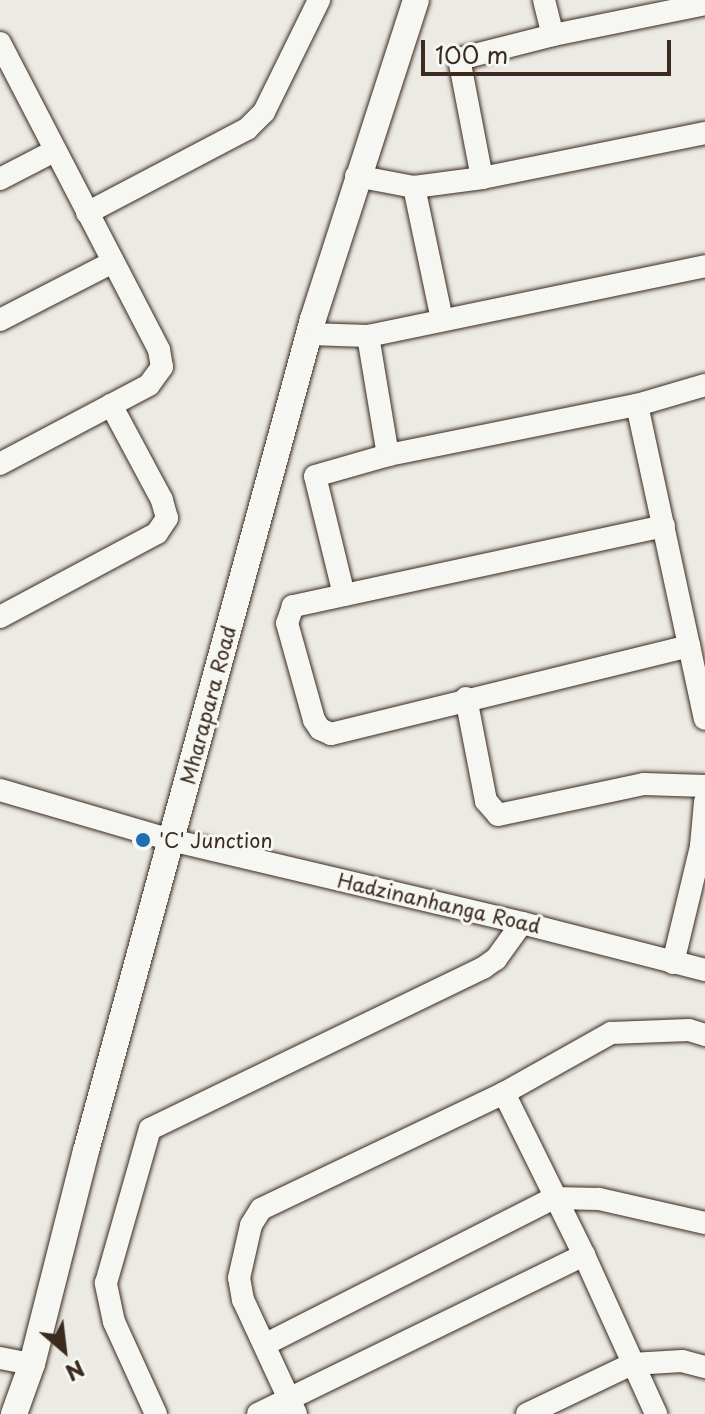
<!DOCTYPE html>
<html>
<head>
<meta charset="utf-8">
<style>
  body { margin:0 }
  #map { position:relative; width:705px; height:1414px; overflow:hidden; background:#ebeae5; font-family:"Playpen Sans",sans-serif }
  div>[style] { position:absolute }
  [style*='--x'] { left:calc(var(--x)*1px); top:calc(var(--y)*1px); width:calc(var(--w)*1px); rotate:calc(var(--a)*1deg) }
  .roads { filter:drop-shadow(0 0 2px #3b2a1e) drop-shadow(0 0 2px #3b2a1e) }
  .minor>* { height:22px; margin:-11px; padding:0 11px; transform-origin:11px; border-radius:11px; background:#f6f6f2 }
  .major>* { height:26px; margin:-13px; padding:0 13px; transform-origin:13px; border-radius:13px; background:#f6f6f2 }
  .dots>* { width:22px; height:22px; translate:-50% -50%; box-sizing:border-box; border:4px solid #f6f6f2; border-radius:50% }
  span { translate:-50% -50%; white-space:nowrap; text-align:center; line-height:1.15; -webkit-text-stroke:6px #f6f6f2; paint-order:stroke }
  .street-label { font-size:20px; color:#3b2a1e }
  .poi-label { font-size:20px; color:#3b2a1e }
  .left { translate:0 -50%; text-align:left }
  .north { position:absolute; left:24px; top:1310px; width:80px; height:80px; -webkit-text-stroke:6px #f6f6f2; paint-order:stroke; rotate:152deg; font-size:22px; font-weight:700; line-height:32px; text-align:center; color:#3b2a1e }
  .north::after { content:''; display:block; margin:auto; width:28px; height:36px; background:#3b2a1e; clip-path:polygon(50% 0,100% 100%,50% 72%,0 100%) }
  .scale { position:absolute; left:421px; top:40px; width:250px; height:36px; box-sizing:border-box; border:4px solid #3b2a1e; border-top:0; padding-left:10px; font-size:24px; line-height:28px; white-space:nowrap; color:#3b2a1e; -webkit-text-stroke:6px #f6f6f2; paint-order:stroke }
</style>
</head>
<body>
<div id="map">
  <div class="roads">
    <div class="minor">
      <div style="--x:544;--y:0;--w:36;--a:76"></div>
      <div style="--x:0;--y:43;--w:346;--a:62.6"></div>
      <div style="--x:159;--y:350;--w:17;--a:80"></div>
      <div style="--x:162;--y:367;--w:22;--a:126"></div>
      <div style="--x:149;--y:385;--w:169;--a:152.1"></div>
      <div style="--x:356;--y:176;--w:59;--a:10.7"></div>
      <div style="--x:414;--y:187;--w:69;--a:-7.5"></div>
      <div style="--x:482;--y:178;--w:227;--a:-11.4"></div>
      <div style="--x:482;--y:178;--w:121;--a:-100.9"></div>
      <div style="--x:459;--y:59;--w:97;--a:-14.3"></div>
      <div style="--x:553;--y:35;--w:155;--a:-11.5"></div>
      <div style="--x:0;--y:179;--w:61;--a:-27.4"></div>
      <div style="--x:414;--y:187;--w:136;--a:78.1"></div>
      <div style="--x:87;--y:213;--w:181;--a:-27.7"></div>
      <div style="--x:247;--y:129;--w:24;--a:-45"></div>
      <div style="--x:264;--y:112;--w:125;--a:-63.8"></div>
      <div style="--x:0;--y:320;--w:127;--a:-27.2"></div>
      <div style="--x:309;--y:334;--w:59;--a:1.9"></div>
      <div style="--x:368;--y:336;--w:344;--a:-11.7"></div>
      <div style="--x:368;--y:336;--w:121;--a:80.5"></div>
      <div style="--x:637;--y:405;--w:71;--a:-16.4"></div>
      <div style="--x:664;--y:526;--w:380;--a:167.8"></div>
      <div style="--x:293;--y:606;--w:18;--a:109"></div>
      <div style="--x:287;--y:623;--w:101;--a:74.4"></div>
      <div style="--x:314;--y:720;--w:11;--a:56"></div>
      <div style="--x:320;--y:729;--w:12;--a:24"></div>
      <div style="--x:331;--y:734;--w:369;--a:-13.8"></div>
      <div style="--x:344;--y:595;--w:122;--a:-103.7"></div>
      <div style="--x:315;--y:476;--w:76;--a:-16"></div>
      <div style="--x:388;--y:455;--w:254;--a:-11.4"></div>
      <div style="--x:637;--y:405;--w:321;--a:77.8"></div>
      <div style="--x:0;--y:617;--w:178;--a:-28.1"></div>
      <div style="--x:157;--y:533;--w:18;--a:-56"></div>
      <div style="--x:167;--y:518;--w:19;--a:-106"></div>
      <div style="--x:162;--y:500;--w:108;--a:-118.2"></div>
      <div style="--x:466;--y:698;--w:105;--a:79"></div>
      <div style="--x:486;--y:801;--w:18;--a:49"></div>
      <div style="--x:498;--y:815;--w:149;--a:-12"></div>
      <div style="--x:644;--y:784;--w:61;--a:1.9"></div>
      <div style="--x:0;--y:790;--w:178;--a:16.3"></div>
      <div style="--x:171;--y:840;--w:361;--a:13.3"></div>
      <div style="--x:522;--y:923;--w:189;--a:14.4"></div>
      <div style="--x:705;--y:802;--w:44;--a:95.2"></div>
      <div style="--x:701;--y:846;--w:4;--a:14"></div>
      <div style="--x:673;--y:963;--w:120;--a:-76.5"></div>
      <div style="--x:504;--y:1093;--w:181;--a:63.7"></div>
      <div style="--x:584;--y:1255;--w:175;--a:65.6"></div>
      <div style="--x:266;--y:1344;--w:323;--a:-26.9"></div>
      <div style="--x:554;--y:1198;--w:45;--a:1.3"></div>
      <div style="--x:599;--y:1199;--w:109;--a:12.8"></div>
      <div style="--x:0;--y:1358;--w:33;--a:11"></div>
      <div style="--x:156;--y:1414;--w:101;--a:-114.5"></div>
      <div style="--x:114;--y:1322;--w:40;--a:-102"></div>
      <div style="--x:106;--y:1283;--w:160;--a:-74.1"></div>
      <div style="--x:150;--y:1129;--w:370;--a:-25.8"></div>
      <div style="--x:483;--y:968;--w:16;--a:-35"></div>
      <div style="--x:496;--y:959;--w:44;--a:-54.2"></div>
      <div style="--x:258;--y:1414;--w:363;--a:-26"></div>
      <div style="--x:296;--y:1414;--w:126;--a:-114.9"></div>
      <div style="--x:243;--y:1300;--w:22;--a:-100"></div>
      <div style="--x:239;--y:1278;--w:54;--a:-77.2"></div>
      <div style="--x:251;--y:1225;--w:19;--a:-58"></div>
      <div style="--x:261;--y:1209;--w:269;--a:-25.5"></div>
      <div style="--x:504;--y:1093;--w:123;--a:-29.3"></div>
      <div style="--x:611;--y:1033;--w:78;--a:-2.2"></div>
      <div style="--x:689;--y:1030;--w:17;--a:17"></div>
      <div style="--x:527;--y:1414;--w:116;--a:-25.5"></div>
      <div style="--x:632;--y:1364;--w:50;--a:-3.4"></div>
      <div style="--x:682;--y:1361;--w:24;--a:15"></div>
    </div>
    <div class="major">
      <div style="--x:14;--y:1414;--w:53;--a:-70.2"></div>
      <div style="--x:32;--y:1364;--w:220;--a:-75.8"></div>
      <div style="--x:86;--y:1151;--w:862;--a:-74.74"></div>
      <div style="--x:313;--y:319;--w:335;--a:-72.1"></div>
    </div>
  </div>
  <div class="dots">
    <div style="left:143px;top:840px;background:#1f6fb2"></div>
  </div>
  <div class="street-label">
    <span style="left:208px;top:705px;rotate:-75deg">Mharapara Road</span>
    <span style="left:439px;top:903px;rotate:13deg">Hadzinanhanga Road</span>
  </div>
  <div class="poi-label">
    <span class="left" style="left:159px;top:840px">'C' Junction</span>
  </div>
  <div class="north">N</div>
  <div class="scale">100 m</div>
</div>
</body>
</html>
